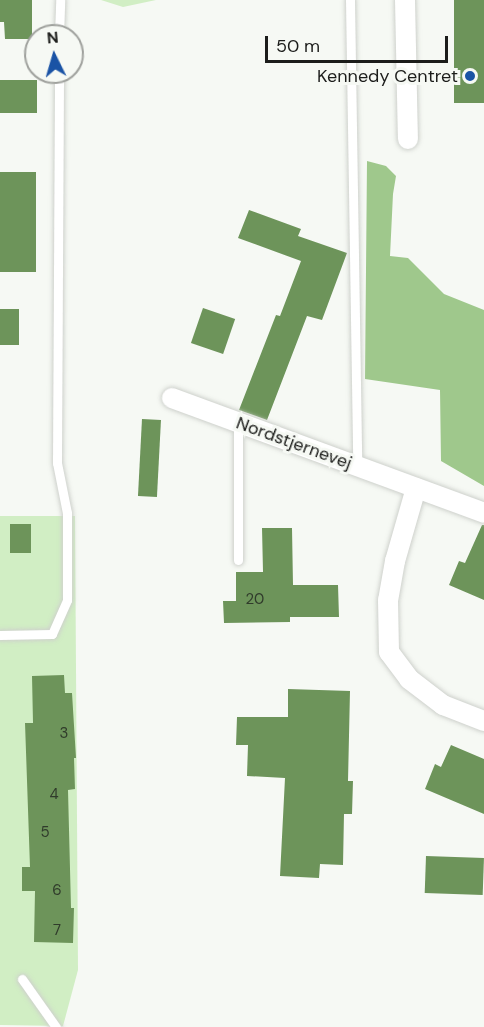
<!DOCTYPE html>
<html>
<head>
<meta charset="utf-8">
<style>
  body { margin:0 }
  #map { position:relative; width:484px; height:1027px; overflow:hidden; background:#f6f9f4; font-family:"DM Sans",sans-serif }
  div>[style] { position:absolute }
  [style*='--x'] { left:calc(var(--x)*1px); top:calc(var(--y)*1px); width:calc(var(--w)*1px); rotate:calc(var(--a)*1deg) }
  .green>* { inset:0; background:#d1eec4 }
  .forest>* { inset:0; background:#9fc88c }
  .building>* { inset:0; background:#6d945a; transform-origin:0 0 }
  .roads { filter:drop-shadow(0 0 2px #ced1cc) drop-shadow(0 0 2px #ced1cc) }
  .lane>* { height:9px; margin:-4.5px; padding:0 4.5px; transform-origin:4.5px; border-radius:4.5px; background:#fff }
  .street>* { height:20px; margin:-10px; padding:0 10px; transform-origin:10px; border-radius:10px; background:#fff }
  .dots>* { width:16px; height:16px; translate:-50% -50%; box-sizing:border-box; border:3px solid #f6f9f4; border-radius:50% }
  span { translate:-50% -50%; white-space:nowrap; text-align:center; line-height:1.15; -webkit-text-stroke:6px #f6f9f4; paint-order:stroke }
  .number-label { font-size:15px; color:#303b2b }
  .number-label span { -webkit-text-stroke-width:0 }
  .poi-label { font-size:18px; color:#1c1d1b }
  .right { translate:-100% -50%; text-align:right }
  .street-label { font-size:18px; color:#1c1d1b }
  .north { position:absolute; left:24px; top:24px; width:60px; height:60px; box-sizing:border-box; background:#f6f9f4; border:2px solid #9fa19d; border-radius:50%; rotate:355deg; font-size:16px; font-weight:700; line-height:24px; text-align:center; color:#1c1d1b }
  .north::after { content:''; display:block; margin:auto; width:21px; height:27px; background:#1a53a5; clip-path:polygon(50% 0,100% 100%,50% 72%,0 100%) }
  .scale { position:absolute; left:265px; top:36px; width:183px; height:27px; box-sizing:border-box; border:3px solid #1c1d1b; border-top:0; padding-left:8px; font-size:18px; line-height:21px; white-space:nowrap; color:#1c1d1b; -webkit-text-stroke:4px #f6f9f4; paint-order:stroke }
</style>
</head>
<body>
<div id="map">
  <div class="green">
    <div style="clip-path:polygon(101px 0,156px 0,123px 7px)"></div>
    <div style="clip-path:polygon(0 516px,75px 516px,78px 970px,63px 1026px,0 1025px)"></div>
  </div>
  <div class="forest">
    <div style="clip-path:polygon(367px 161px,386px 166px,396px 176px,393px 194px,390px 256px,408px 258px,444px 294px,484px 310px,484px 486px,441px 461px,440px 390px,365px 379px)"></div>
  </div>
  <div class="building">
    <div style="clip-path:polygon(0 0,32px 0,32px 39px,5px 39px,4px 22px,0 22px)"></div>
    <div style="left:454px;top:0;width:30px;height:103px"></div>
    <div style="left:0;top:80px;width:37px;height:33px"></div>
    <div style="left:0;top:172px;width:36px;height:100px"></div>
    <div style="clip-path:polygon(249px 210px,301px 229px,298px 236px,347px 253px,322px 320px,307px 316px,267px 420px,239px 410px,276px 315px,280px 316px,301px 261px,238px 238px)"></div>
    <div style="left:203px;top:308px;width:34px;height:37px;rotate:19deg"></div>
    <div style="left:0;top:309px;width:19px;height:36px"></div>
    <div style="left:142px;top:419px;width:19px;height:77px;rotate:3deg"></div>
    <div style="left:10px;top:524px;width:21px;height:29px"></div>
    <div style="clip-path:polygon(482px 525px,484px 525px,484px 600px,449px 585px,459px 561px,465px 563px)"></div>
    <div style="clip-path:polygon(262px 528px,292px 528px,293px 585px,338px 585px,339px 617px,290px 617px,290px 622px,224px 623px,223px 601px,236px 601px,236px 572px,263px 572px)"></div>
    <div style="clip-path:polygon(64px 675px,65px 693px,72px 693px,76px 758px,74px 758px,75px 789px,68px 790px,71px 908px,74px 908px,73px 943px,34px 942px,35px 891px,22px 891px,22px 867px,30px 867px,25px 723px,33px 723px,32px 676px)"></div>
    <div style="clip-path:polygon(288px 689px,350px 691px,348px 781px,353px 781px,352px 814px,344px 814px,343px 865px,320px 864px,319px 878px,280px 876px,285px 778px,247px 776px,248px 745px,236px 745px,237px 717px,288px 717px)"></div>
    <div style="clip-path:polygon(451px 745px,484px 759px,484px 814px,425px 789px,435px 764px,441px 767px)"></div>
    <div style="left:426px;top:856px;width:58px;height:37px;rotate:2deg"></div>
  </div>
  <div class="roads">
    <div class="lane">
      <div style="--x:350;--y:0;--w:466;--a:89.1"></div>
      <div style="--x:59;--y:36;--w:36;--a:-88"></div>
      <div style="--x:238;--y:560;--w:138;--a:-90"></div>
      <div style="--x:0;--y:635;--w:52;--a:-1.1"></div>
      <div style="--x:52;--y:634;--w:37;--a:-66"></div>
      <div style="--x:67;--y:600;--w:87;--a:-90"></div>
      <div style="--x:67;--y:513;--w:51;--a:-101.3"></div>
      <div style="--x:57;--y:463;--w:391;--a:-89.7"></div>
      <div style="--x:22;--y:979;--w:59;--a:54.7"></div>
    </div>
    <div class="street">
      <div style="--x:405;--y:0;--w:139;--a:88.8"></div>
      <div style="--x:172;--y:398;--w:333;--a:20.2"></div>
      <div style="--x:416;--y:488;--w:76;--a:106"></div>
      <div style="--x:395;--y:561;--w:40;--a:100"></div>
      <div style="--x:388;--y:600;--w:52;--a:88.9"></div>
      <div style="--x:389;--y:652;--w:34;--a:53"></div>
      <div style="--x:409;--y:679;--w:43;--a:37.4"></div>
      <div style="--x:443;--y:705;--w:44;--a:21.3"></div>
    </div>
  </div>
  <div class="dots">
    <div style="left:470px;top:76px;background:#1a53a5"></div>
  </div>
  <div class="number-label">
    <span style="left:255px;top:600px">20</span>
    <span style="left:64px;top:734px">3</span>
    <span style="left:54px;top:795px">4</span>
    <span style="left:45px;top:833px">5</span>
    <span style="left:57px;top:891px">6</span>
    <span style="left:57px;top:931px">7</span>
  </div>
  <div class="poi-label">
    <span class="right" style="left:458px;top:76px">Kennedy Centret</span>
  </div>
  <div class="street-label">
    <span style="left:294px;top:443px;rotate:20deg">Nordstjernevej</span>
  </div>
  <div class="north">N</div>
  <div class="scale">50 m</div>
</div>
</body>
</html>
